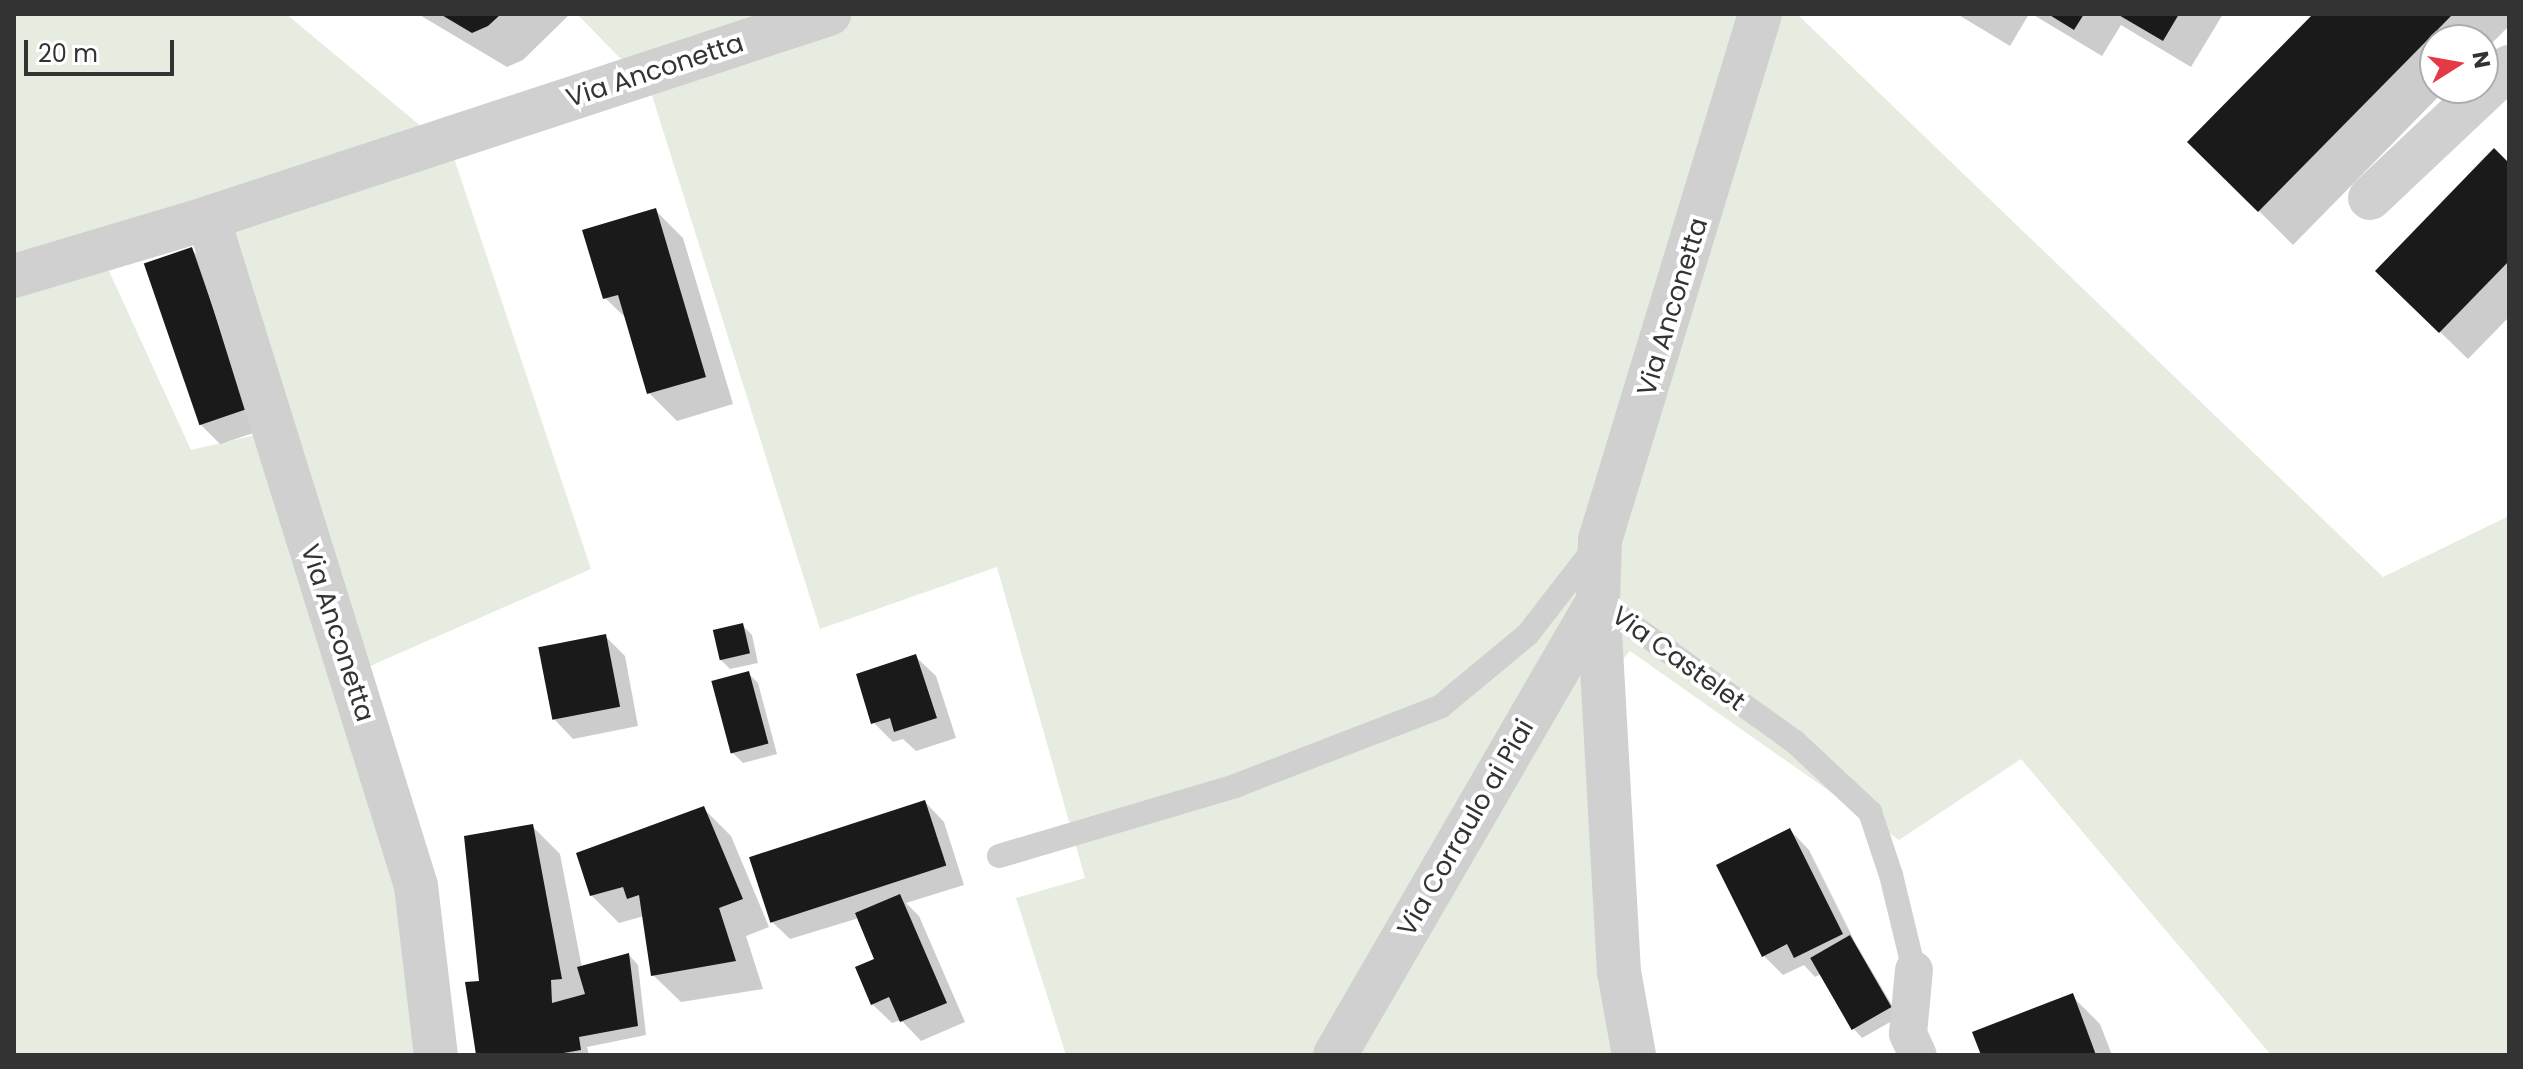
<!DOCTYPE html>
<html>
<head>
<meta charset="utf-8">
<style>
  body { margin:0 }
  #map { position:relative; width:2523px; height:1069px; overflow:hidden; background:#fff; font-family:Poppins,sans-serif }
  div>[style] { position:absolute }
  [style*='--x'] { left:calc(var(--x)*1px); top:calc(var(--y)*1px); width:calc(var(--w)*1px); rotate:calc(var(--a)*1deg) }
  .green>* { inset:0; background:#e6ecdf }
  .shadow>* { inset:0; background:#0003 }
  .building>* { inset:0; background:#1a1a1a; transform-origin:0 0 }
  .service>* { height:24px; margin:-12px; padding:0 12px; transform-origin:12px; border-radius:12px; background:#d0d0d0 }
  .pedestrian>* { height:38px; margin:-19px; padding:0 19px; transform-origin:19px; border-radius:19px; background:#d0d0d0 }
  .minor>* { height:44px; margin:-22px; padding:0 22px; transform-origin:22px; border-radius:22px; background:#d0d0d0 }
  span { translate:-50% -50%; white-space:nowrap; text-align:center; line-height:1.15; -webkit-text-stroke:8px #fff; paint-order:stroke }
  .street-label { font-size:26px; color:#333 }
  .frame { position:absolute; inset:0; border:16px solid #333; pointer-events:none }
  .north { position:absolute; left:2419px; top:24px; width:80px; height:80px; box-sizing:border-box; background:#fff; border:2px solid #adadad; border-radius:50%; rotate:79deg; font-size:22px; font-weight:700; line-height:32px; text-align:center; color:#333 }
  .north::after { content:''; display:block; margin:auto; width:28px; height:36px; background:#e63946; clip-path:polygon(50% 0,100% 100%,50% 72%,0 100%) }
  .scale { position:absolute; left:24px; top:40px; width:150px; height:36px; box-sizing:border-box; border:4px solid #333; border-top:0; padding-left:10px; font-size:24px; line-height:28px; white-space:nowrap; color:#333; -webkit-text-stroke:6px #fff; paint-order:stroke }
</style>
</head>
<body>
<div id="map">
  <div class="green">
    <div style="clip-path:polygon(evenodd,14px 14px,286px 14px,452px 152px,591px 569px,352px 674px,444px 1055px,14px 1055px,14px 14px,212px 214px,277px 430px,191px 450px,98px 247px,212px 214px)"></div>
    <div style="clip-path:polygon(577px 14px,1797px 14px,2383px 577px,2509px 516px,2509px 1055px,2271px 1055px,2021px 759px,1899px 840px,1630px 651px,1587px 702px,1654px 1055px,1066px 1055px,1016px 898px,1085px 878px,997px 567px,820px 629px,650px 89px)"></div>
  </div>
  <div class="shadow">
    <div style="clip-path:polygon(418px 14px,570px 14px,523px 60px,507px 67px)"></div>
    <div style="clip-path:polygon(1957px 14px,2029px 14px,2010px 46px)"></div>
    <div style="clip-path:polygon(2032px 14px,2223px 14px,2191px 67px,2121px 25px,2102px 56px)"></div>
    <div style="clip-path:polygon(2316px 14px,2509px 14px,2509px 26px,2483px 52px,2483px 40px,2435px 40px,2435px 88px,2447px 88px,2293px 245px,2190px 142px)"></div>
    <div style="clip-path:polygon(2509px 165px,2509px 317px,2468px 359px,2406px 299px)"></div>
    <div style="clip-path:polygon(655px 210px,683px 238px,733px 404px,677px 421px,649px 393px,628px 320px,605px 298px)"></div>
    <div style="clip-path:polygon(192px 250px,211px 269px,266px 429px,220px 444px,201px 425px)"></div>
    <div style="clip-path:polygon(742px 625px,752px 635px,758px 663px,730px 669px,720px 659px)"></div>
    <div style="clip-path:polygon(605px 636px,625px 656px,638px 726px,573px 739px,554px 719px)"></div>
    <div style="clip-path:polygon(916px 657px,936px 676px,956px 738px,916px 751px,903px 739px,893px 742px,873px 722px)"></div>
    <div style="clip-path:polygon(748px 673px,758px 683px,777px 754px,743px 763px,733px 753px)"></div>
    <div style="clip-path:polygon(925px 802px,944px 822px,964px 885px,906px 903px,919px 916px,965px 1022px,921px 1041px,901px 1020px,892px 1023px,872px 1004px,877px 960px,859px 918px,790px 939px,770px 920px)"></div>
    <div style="clip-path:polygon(703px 808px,731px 836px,769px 927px,746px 936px,763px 989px,681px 1002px,653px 975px,644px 916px,619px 923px,591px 895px)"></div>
    <div style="clip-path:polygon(532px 826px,560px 854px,582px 968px,629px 955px,638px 965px,646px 1035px,587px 1047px,589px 1055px,478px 1055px,467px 984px,481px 983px)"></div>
    <div style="clip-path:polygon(1790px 830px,1809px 850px,1856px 944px,1899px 1017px,1862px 1038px,1853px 1028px,1821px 974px,1815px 977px,1804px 965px,1783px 975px,1764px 956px)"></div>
    <div style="clip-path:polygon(2072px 996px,2100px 1024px,2112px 1055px,1983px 1055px)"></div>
  </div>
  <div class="building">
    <div style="clip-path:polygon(440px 14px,501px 14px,488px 26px,472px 33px)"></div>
    <div style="clip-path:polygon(2048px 14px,2084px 14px,2074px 30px)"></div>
    <div style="clip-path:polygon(2117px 14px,2179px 14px,2163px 41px)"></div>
    <div style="clip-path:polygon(2313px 14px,2453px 14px,2258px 212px,2187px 142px)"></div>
    <div style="clip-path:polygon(2494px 148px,2509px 163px,2509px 261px,2439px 333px,2375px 271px)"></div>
    <div style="clip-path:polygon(656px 208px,706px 377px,647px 394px,618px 295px,603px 299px,582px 230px)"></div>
    <div style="left:192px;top:247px;width:171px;height:51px;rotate:71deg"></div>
    <div style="left:743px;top:623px;width:31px;height:31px;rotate:77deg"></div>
    <div style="left:606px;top:634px;width:74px;height:69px;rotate:79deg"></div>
    <div style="clip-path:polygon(916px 654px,937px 718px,894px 732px,890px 718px,871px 724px,856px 674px)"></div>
    <div style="left:749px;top:671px;width:75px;height:39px;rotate:75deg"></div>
    <div style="left:925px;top:800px;width:69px;height:185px;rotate:72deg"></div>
    <div style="clip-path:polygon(704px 806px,743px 899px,719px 908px,736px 961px,651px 976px,639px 895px,627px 899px,623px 887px,590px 896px,576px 853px)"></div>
    <div style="clip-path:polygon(533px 824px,562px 979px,551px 980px,552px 1003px,585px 994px,577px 967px,629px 953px,638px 1026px,579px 1037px,581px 1050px,558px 1054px,476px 1055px,465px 982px,479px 981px,464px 836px)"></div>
    <div style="clip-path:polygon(1790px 828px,1843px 934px,1794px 958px,1787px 944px,1762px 957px,1716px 865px)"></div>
    <div style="clip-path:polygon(900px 894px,947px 1003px,900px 1022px,889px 997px,871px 1005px,855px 967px,874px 959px,855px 913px)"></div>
    <div style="left:1850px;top:935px;width:83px;height:46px;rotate:60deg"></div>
    <div style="clip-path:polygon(2073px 993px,2096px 1055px,1981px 1055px,1972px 1032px)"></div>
  </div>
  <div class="service">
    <div style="--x:1598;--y:601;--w:242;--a:35.6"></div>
    <div style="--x:1795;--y:742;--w:103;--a:43"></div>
    <div style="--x:1870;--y:812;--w:66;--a:71.6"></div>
    <div style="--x:1891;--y:875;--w:98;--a:76.4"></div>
    <div style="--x:999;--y:856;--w:246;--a:-16.5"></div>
    <div style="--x:1235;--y:786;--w:220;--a:-21.1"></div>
    <div style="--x:1440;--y:707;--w:114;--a:-39.7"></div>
    <div style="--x:1528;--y:634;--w:113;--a:-52.2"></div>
  </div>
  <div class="pedestrian">
    <div style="--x:1914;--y:970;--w:64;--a:95.4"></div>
    <div style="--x:1908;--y:1034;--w:23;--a:65"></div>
  </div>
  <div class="minor">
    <div style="--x:2370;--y:198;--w:191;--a:-43.3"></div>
    <div style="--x:208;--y:218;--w:700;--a:72.7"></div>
    <div style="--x:416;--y:886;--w:170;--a:83.3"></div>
    <div style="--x:14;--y:276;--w:202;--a:-16.6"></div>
    <div style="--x:208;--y:218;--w:654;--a:-18.19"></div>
    <div style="--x:1335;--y:1055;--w:525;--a:-59.92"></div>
    <div style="--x:1634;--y:1055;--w:84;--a:-100.2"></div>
    <div style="--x:1619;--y:972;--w:372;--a:-93.2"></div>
    <div style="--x:1598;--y:601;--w:61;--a:-88.1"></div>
    <div style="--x:1600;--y:540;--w:550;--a:-73.08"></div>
  </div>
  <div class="street-label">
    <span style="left:655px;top:71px;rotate:-18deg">Via Anconetta</span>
    <span style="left:1673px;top:307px;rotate:-73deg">Via Anconetta</span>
    <span style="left:337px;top:633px;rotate:72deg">Via Anconetta</span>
    <span style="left:1678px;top:659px;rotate:36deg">Via Castelet</span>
    <span style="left:1466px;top:828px;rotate:-60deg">Via Corraulo ai Piai</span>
  </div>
  <div class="frame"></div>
  <div class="north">N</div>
  <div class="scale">20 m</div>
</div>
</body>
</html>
